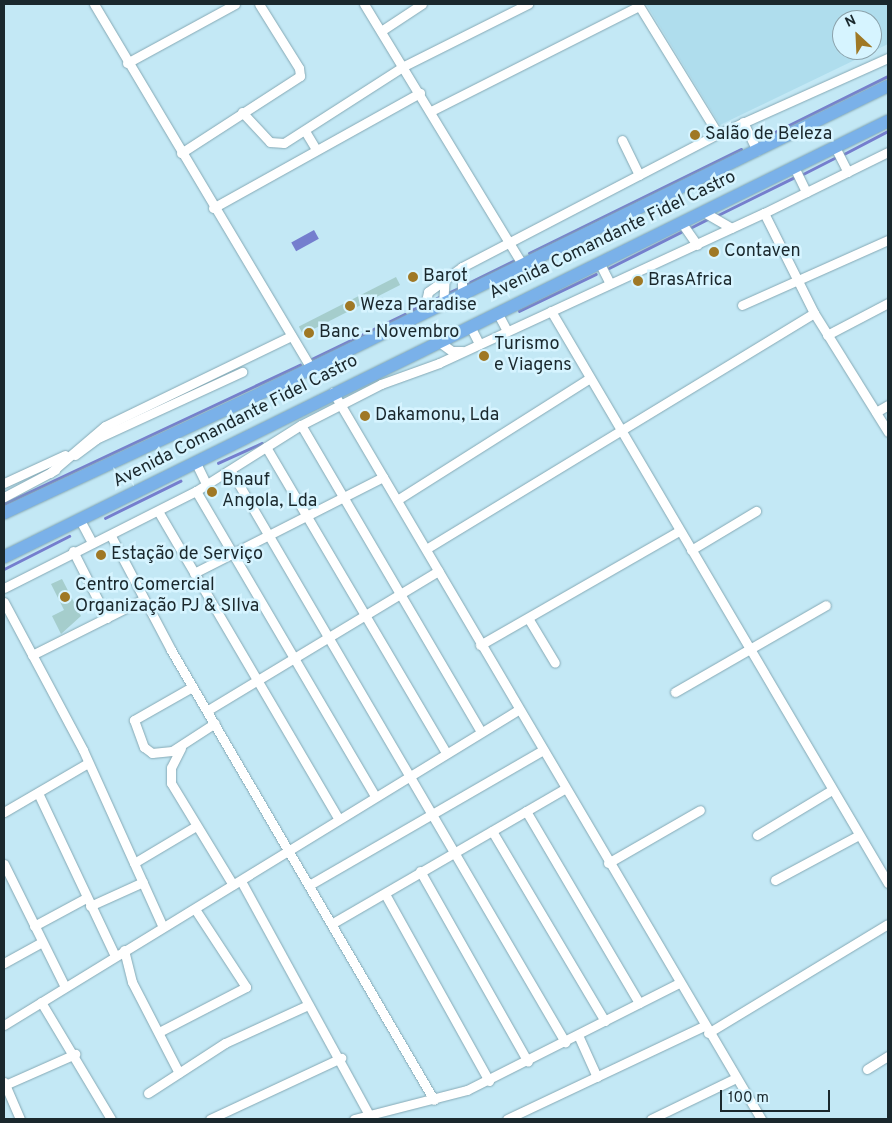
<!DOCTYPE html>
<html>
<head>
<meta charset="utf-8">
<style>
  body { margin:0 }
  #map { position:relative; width:892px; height:1123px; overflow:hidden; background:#c3e8f5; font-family:Overpass,sans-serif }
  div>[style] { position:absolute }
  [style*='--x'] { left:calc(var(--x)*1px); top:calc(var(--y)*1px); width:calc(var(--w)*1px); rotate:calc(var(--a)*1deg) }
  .built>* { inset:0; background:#afdded }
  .water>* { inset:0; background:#757ece; transform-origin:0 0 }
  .stream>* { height:2.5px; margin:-1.25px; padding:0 1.25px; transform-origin:1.25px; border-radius:1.25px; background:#757ece }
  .building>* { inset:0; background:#a5cdcc; transform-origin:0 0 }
  .roads { filter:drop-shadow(0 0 1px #85a9b5) drop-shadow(0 0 1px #85a9b5) }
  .minor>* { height:9px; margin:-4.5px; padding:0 4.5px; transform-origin:4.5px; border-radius:4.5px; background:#fff }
  .highway>* { height:12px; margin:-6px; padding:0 6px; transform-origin:6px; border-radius:6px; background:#7ab1e9 }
  .dots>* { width:14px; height:14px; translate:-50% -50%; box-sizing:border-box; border:2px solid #d6f4ff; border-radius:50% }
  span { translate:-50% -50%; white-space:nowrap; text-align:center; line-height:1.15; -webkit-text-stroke:5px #d6f4ff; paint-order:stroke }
  .poi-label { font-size:18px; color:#1a282d }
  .left { translate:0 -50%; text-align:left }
  .street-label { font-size:18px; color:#1a282d }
  .frame { position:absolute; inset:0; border:5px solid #1a282d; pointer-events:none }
  .north { position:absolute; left:832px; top:10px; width:50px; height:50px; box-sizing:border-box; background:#d6f4ff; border:1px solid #8ba2ab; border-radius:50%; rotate:335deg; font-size:14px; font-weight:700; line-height:20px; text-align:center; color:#1a282d }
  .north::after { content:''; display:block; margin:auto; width:18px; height:22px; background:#9f7825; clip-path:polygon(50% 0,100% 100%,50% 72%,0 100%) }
  .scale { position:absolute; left:720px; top:1090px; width:110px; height:22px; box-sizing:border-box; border:2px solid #1a282d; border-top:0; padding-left:6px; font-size:15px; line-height:18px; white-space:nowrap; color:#1a282d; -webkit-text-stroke:4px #d6f4ff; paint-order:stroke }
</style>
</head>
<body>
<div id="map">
  <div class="built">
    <div style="clip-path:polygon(evenodd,646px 4px,888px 4px,888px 44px,720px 125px,646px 4px,842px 20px,872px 20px,872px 50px,842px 50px,842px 20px)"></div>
  </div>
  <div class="water">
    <div style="left:314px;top:230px;width:10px;height:26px;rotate:61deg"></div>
  </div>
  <div class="stream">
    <div style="--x:761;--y:139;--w:142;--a:-26.4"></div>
    <div style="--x:842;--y:155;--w:52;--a:-27.6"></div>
    <div style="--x:803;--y:174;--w:38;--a:-27"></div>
    <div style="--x:718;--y:215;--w:86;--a:-26.3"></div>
    <div style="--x:690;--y:228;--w:20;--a:-27"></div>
    <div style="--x:529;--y:253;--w:236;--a:-26.1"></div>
    <div style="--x:609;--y:268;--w:80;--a:-26.6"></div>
    <div style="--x:464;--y:285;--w:59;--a:-26.1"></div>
    <div style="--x:446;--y:294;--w:14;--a:-25"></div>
    <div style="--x:428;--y:303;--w:15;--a:-28"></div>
    <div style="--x:412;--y:310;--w:12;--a:-24"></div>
    <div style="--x:519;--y:311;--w:85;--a:-25.7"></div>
    <div style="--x:312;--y:359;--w:103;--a:-25.8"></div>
    <div style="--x:218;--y:463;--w:48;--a:-24.4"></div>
    <div style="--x:4;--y:504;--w:327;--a:-25.2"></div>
    <div style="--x:105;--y:518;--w:84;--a:-26.3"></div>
    <div style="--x:4;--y:569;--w:73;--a:-26.9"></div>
  </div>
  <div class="building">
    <div style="left:396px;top:277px;width:9px;height:109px;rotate:63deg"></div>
    <div style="clip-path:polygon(62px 579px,81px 616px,61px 634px,52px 616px,64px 610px,51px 584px)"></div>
  </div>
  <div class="roads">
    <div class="minor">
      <div style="--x:94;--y:4;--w:424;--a:59.2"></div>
      <div style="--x:364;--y:4;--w:306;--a:58.7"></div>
      <div style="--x:638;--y:4;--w:153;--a:58.4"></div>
      <div style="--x:381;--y:31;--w:49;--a:-33.4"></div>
      <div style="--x:127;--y:63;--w:123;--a:-28.6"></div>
      <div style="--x:431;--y:111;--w:233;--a:-26.8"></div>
      <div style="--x:242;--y:112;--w:41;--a:47"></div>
      <div style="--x:270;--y:142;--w:14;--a:4"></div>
      <div style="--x:284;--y:143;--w:143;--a:-32.7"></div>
      <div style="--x:404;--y:66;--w:139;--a:-26.6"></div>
      <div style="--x:743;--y:122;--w:32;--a:64"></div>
      <div style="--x:305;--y:131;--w:21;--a:59"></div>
      <div style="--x:622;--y:140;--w:39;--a:64"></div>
      <div style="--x:835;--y:147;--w:28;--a:63"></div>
      <div style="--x:181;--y:153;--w:142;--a:-32.9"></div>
      <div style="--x:300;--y:76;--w:8;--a:-97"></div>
      <div style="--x:299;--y:68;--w:75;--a:-122"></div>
      <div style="--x:794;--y:167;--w:28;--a:64"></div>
      <div style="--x:213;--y:208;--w:237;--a:-29.1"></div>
      <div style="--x:702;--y:211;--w:34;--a:30"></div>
      <div style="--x:764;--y:213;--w:138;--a:-26.2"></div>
      <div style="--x:681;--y:222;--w:28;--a:55"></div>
      <div style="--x:599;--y:262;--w:22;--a:63"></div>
      <div style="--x:462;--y:295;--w:28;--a:-90"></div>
      <div style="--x:443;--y:304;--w:26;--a:-86"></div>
      <div style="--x:742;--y:305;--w:160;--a:-24"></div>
      <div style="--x:551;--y:311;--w:664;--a:59.5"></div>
      <div style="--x:497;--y:312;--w:21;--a:62"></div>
      <div style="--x:423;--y:314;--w:23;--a:-77"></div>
      <div style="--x:428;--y:292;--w:42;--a:-36.3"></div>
      <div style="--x:462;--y:267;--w:288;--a:-27.5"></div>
      <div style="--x:718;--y:134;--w:186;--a:-24.1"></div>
      <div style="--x:470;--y:326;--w:20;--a:63"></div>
      <div style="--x:827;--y:335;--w:69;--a:-27.7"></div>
      <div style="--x:438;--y:341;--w:17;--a:36"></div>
      <div style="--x:452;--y:351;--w:10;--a:0"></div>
      <div style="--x:333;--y:392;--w:844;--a:59.51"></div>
      <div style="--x:876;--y:412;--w:14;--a:-30"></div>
      <div style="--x:301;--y:425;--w:356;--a:59.6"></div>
      <div style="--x:266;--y:447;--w:355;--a:59.5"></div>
      <div style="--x:75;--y:455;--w:26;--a:-37"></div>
      <div style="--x:96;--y:439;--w:161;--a:-24.7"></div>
      <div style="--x:195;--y:461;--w:28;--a:64"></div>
      <div style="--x:231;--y:471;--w:662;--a:59.67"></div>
      <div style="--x:50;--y:473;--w:72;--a:-40.5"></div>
      <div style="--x:105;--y:426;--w:207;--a:-25.8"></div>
      <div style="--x:4;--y:483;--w:67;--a:-24.7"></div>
      <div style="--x:196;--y:491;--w:354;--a:59.6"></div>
      <div style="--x:4;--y:497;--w:58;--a:-27.9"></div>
      <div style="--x:397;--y:500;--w:228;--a:-32.3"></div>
      <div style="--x:158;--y:511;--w:357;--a:59.6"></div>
      <div style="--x:80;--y:520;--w:26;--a:62"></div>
      <div style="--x:111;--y:536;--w:129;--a:62.2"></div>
      <div style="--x:171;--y:650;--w:521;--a:59.7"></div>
      <div style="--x:426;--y:549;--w:454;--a:-31.3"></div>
      <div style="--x:691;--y:550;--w:76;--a:-31"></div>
      <div style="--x:73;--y:551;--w:75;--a:63.1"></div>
      <div style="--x:194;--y:573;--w:212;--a:-26.9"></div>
      <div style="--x:4;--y:588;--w:215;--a:-26.8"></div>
      <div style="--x:196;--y:491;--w:124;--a:-32.2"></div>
      <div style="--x:301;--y:425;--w:90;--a:-27.1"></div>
      <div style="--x:381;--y:384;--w:62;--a:-19.9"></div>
      <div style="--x:439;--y:363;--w:358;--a:-24.8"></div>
      <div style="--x:764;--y:213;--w:112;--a:63.4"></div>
      <div style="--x:814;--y:313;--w:140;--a:58.1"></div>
      <div style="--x:4;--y:602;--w:168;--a:61.9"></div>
      <div style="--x:83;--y:750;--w:194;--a:65.7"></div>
      <div style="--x:528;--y:618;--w:52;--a:59"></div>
      <div style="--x:480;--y:645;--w:229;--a:-29.8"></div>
      <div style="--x:32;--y:655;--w:123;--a:-26.6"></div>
      <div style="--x:192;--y:687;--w:67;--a:150.4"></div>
      <div style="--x:134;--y:720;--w:29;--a:70"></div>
      <div style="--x:144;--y:747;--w:10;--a:37"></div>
      <div style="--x:152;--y:753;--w:20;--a:-6"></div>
      <div style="--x:172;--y:751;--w:51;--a:-33.1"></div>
      <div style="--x:675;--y:692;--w:174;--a:-29.9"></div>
      <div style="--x:208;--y:710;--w:269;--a:-31.1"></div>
      <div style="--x:181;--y:748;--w:22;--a:117"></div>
      <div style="--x:171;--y:768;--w:15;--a:90"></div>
      <div style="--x:171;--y:783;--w:119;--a:58.7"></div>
      <div style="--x:38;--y:793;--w:180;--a:64.7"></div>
      <div style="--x:526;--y:811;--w:223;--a:59.5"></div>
      <div style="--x:4;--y:812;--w:97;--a:-30.3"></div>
      <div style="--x:492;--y:831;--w:221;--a:59.3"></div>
      <div style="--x:757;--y:835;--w:87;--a:-31"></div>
      <div style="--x:134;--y:863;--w:72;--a:-30.8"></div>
      <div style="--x:608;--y:863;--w:106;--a:-29.9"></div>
      <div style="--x:4;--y:864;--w:137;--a:63.6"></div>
      <div style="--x:420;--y:871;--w:219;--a:60.5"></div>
      <div style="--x:775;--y:880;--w:95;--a:-28.2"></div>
      <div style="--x:241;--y:881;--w:267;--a:61.3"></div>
      <div style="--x:311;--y:884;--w:268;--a:-30"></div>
      <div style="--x:385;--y:894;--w:214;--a:60.9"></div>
      <div style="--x:90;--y:906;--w:58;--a:-24.4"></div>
      <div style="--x:333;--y:923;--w:267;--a:-30.1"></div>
      <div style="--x:34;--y:926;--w:59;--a:-28.3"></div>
      <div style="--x:124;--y:950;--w:33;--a:76"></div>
      <div style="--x:132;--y:982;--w:102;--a:62.7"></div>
      <div style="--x:4;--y:963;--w:43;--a:-28.9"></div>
      <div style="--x:41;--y:1002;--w:136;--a:59.1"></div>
      <div style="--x:4;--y:1025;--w:603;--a:-31.5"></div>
      <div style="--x:159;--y:1032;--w:98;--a:-27.3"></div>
      <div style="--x:246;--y:987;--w:93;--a:-123.2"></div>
      <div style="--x:708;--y:1033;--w:210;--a:-31.2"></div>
      <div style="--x:578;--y:1035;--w:46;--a:65.7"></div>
      <div style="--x:867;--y:1069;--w:25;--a:-32"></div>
      <div style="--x:4;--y:1082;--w:40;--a:66.6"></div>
      <div style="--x:5;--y:1085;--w:77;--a:-23.9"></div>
      <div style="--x:148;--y:1093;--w:92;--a:-33"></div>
      <div style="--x:225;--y:1043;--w:91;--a:-24.6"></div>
      <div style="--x:210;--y:1119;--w:145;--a:-25"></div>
      <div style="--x:354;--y:1119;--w:117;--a:-14.4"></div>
      <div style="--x:467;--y:1090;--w:237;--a:-26.8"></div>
      <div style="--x:507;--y:1119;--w:218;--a:-25.3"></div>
      <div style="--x:651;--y:1119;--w:94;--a:-25.8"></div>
    </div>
    <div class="highway">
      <div style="--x:4;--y:513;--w:286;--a:-25"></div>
      <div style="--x:263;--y:392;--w:696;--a:-26.09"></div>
      <div style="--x:4;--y:557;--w:986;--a:-26.25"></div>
    </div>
  </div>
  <div class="dots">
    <div style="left:695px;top:135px;background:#9f7825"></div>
    <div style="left:714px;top:252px;background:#9f7825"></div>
    <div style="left:413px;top:277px;background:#9f7825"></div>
    <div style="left:638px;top:281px;background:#9f7825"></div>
    <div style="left:350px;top:306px;background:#9f7825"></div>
    <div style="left:309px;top:333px;background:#9f7825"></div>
    <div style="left:484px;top:356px;background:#9f7825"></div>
    <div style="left:365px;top:416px;background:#9f7825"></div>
    <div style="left:212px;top:492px;background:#9f7825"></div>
    <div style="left:101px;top:555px;background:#9f7825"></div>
    <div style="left:65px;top:597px;background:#9f7825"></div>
  </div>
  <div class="poi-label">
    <span class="left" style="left:705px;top:135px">Salão de Beleza</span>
    <span class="left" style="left:724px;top:252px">Contaven</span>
    <span class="left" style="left:423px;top:277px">Barot</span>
    <span class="left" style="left:648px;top:281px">BrasAfrica</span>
    <span class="left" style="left:360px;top:306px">Weza Paradise</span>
    <span class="left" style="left:319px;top:333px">Banc - Novembro</span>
    <span class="left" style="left:494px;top:356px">Turismo<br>e Viagens</span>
    <span class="left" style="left:375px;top:416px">Dakamonu, Lda</span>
    <span class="left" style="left:222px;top:492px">Bnauf<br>Angola, Lda</span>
    <span class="left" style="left:111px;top:555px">Estação de Serviço</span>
    <span class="left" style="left:75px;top:597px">Centro Comercial<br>Organização PJ &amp; SIlva</span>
  </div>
  <div class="street-label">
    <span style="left:613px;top:236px;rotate:-26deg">Avenida Comandante Fidel Castro</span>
    <span style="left:236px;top:422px;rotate:-27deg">Avenida Comandante Fidel Castro</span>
  </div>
  <div class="frame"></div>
  <div class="north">N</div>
  <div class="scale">100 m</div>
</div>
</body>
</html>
